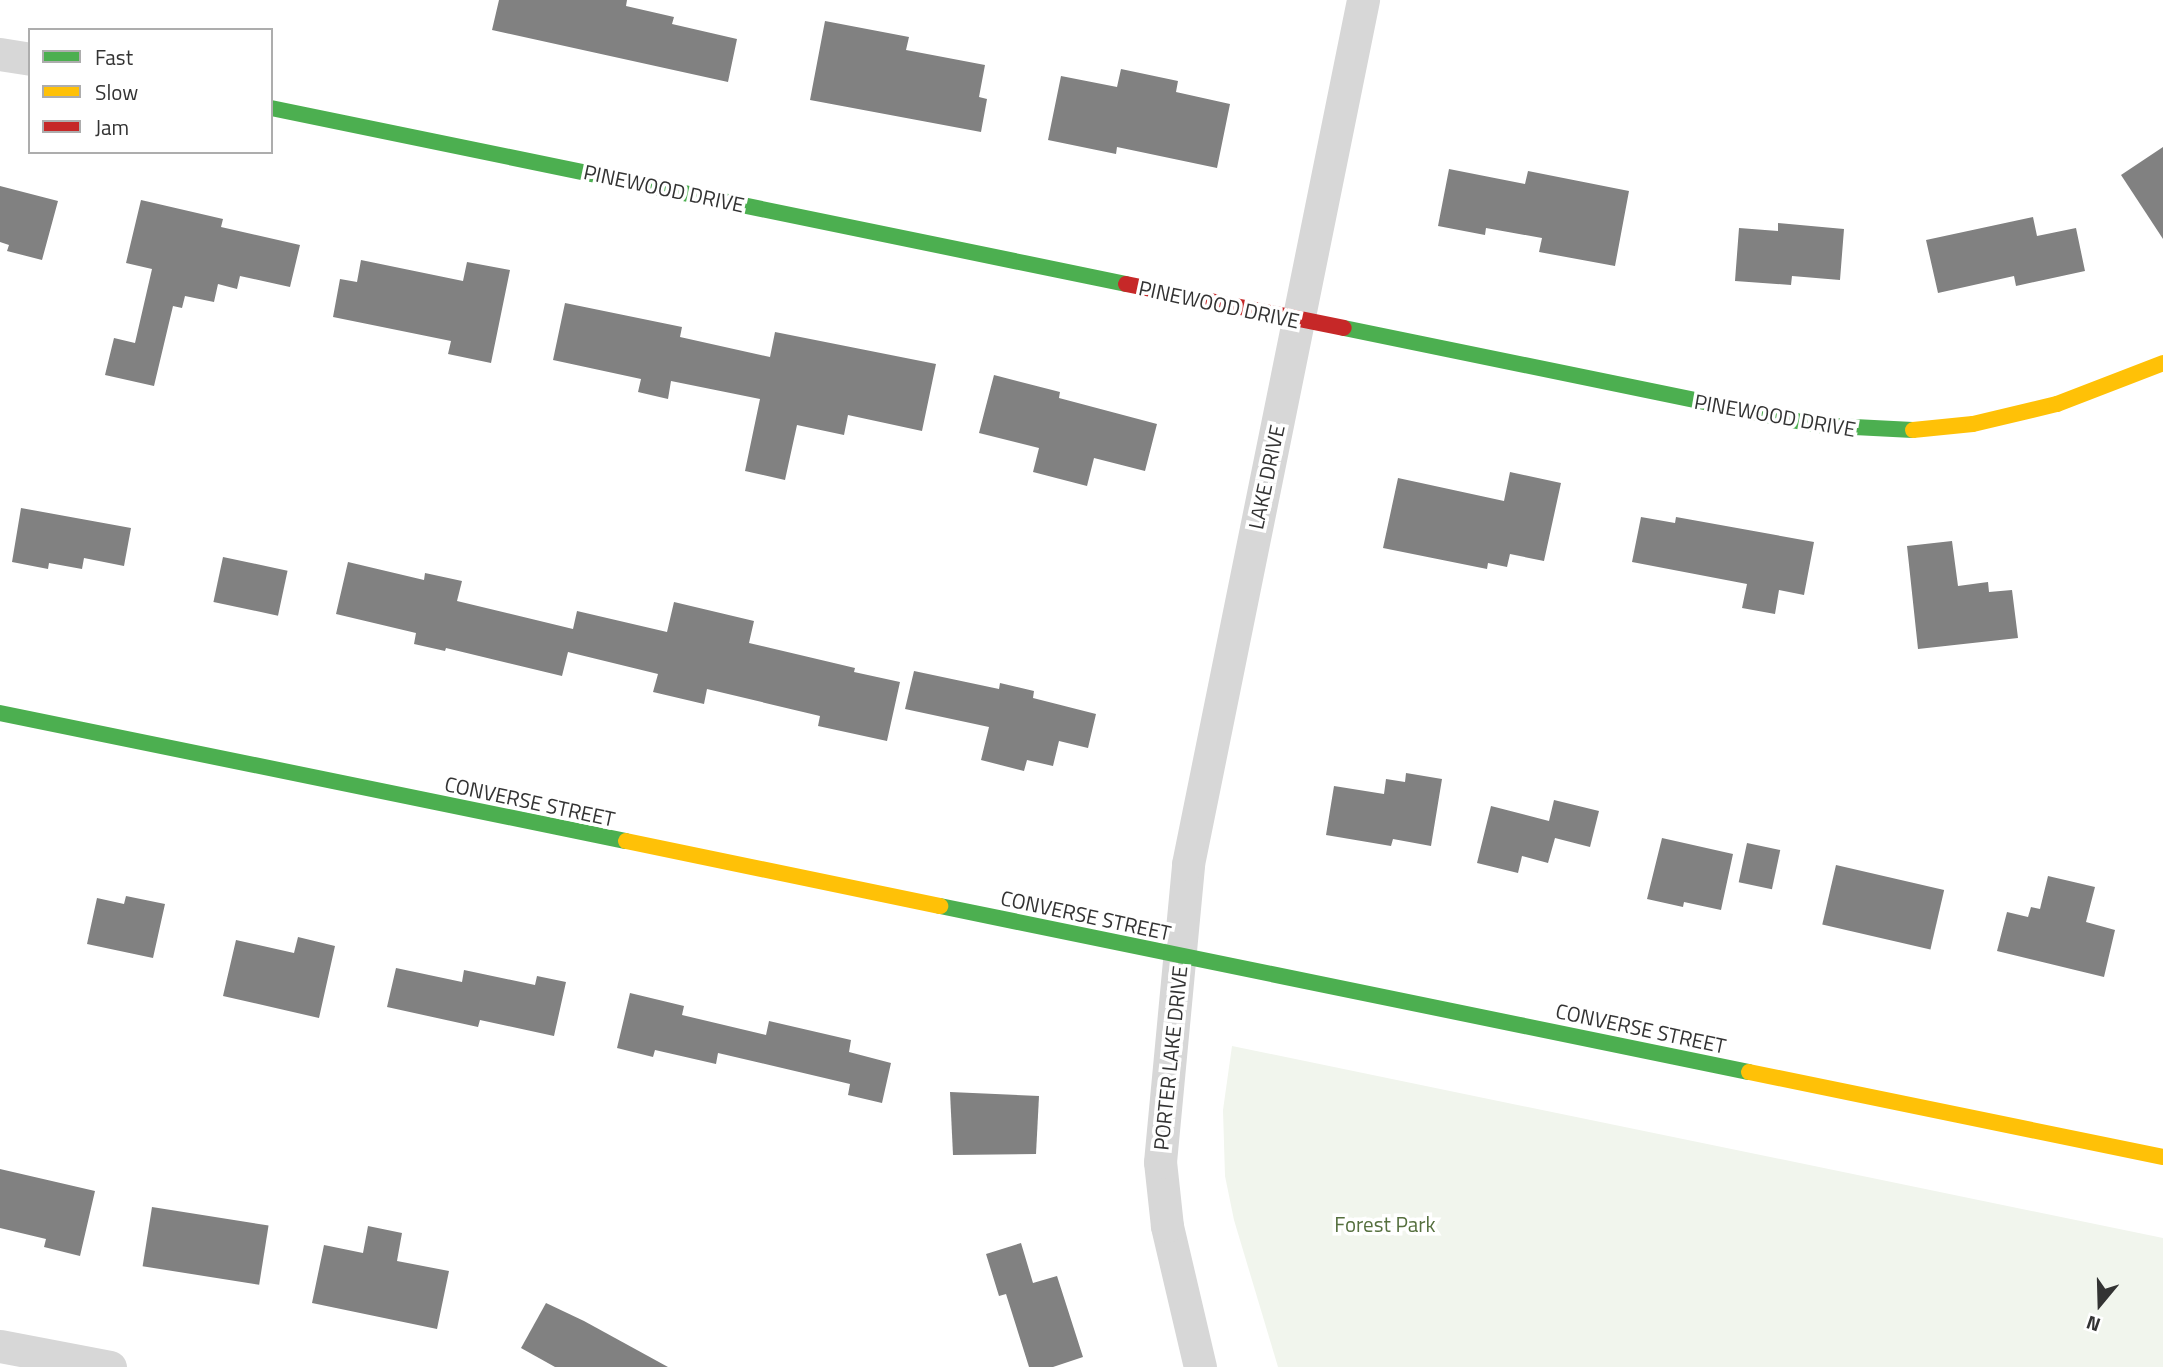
<!DOCTYPE html>
<html>
<head>
<meta charset="utf-8">
<style>
  body { margin:0 }
  #map { position:relative; width:2163px; height:1367px; overflow:hidden; background:#fff; font-family:"Titillium Web",sans-serif }
  div>[style] { position:absolute }
  [style*='--x'] { left:calc(var(--x)*1px); top:calc(var(--y)*1px); width:calc(var(--w)*1px); rotate:calc(var(--a)*1deg) }
  .green>* { inset:0; background:#f1f5ed }
  .building>* { inset:0; background:#818181; transform-origin:0 0 }
  .street>* { height:33px; margin:-16.5px; padding:0 16.5px; transform-origin:16.5px; border-radius:16.5px; background:#d7d7d7 }
  .fast>* { height:16px; margin:-8px; padding:0 8px; transform-origin:8px; border-radius:8px; background:#4caf50 }
  .slow>* { height:16px; margin:-8px; padding:0 8px; transform-origin:8px; border-radius:8px; background:#ffc107 }
  .jam>* { height:16px; margin:-8px; padding:0 8px; transform-origin:8px; border-radius:8px; background:#c62828 }
  span { translate:-50% -50%; white-space:nowrap; text-align:center; line-height:1.15; -webkit-text-stroke:7px #fff; paint-order:stroke }
  .street-label { font-size:21px; color:#333 }
  .park-label { font-size:21px; color:#56703f }
  .legend { position:absolute; left:28px; top:28px; width:245px; height:126px; box-sizing:border-box; background:#fff; border:2px solid #adadad; margin:0; padding:9px 12px; list-style:none; font-size:21px; color:#333 }
  .legend li { display:flex; align-items:center; gap:14px; height:35px }
  .legend b { width:35px; border:2px solid #adadad }
  .north { position:absolute; left:2065px; top:1269px; width:70px; height:70px; -webkit-text-stroke:5px #fff; paint-order:stroke; rotate:199deg; font-size:19px; font-weight:700; line-height:28px; text-align:center; color:#333 }
  .north::after { content:''; display:block; margin:auto; width:24px; height:32px; background:#333; clip-path:polygon(50% 0,100% 100%,50% 72%,0 100%) }
</style>
</head>
<body>
<div id="map">
  <div class="green">
    <div style="clip-path:polygon(1232px 1046px,2163px 1238px,2163px 1367px,1278px 1367px,1234px 1220px,1225px 1176px,1223px 1110px)"></div>
  </div>
  <div class="building">
    <div style="clip-path:polygon(499px 0,627px 0,626px 6px,674px 17px,672px 24px,737px 39px,728px 82px,492px 30px)"></div>
    <div style="clip-path:polygon(825px 21px,909px 37px,906px 50px,985px 65px,979px 97px,987px 99px,981px 132px,810px 100px)"></div>
    <div style="clip-path:polygon(1121px 69px,1178px 81px,1176px 92px,1230px 104px,1217px 168px,1117px 147px,1116px 154px,1048px 140px,1061px 76px,1117px 87px)"></div>
    <div style="clip-path:polygon(2163px 147px,2163px 239px,2121px 175px)"></div>
    <div style="clip-path:polygon(1449px 169px,1525px 184px,1528px 171px,1629px 191px,1615px 266px,1539px 252px,1542px 238px,1486px 228px,1485px 235px,1438px 226px)"></div>
    <div style="clip-path:polygon(0 186px,58px 201px,42px 260px,7px 251px,9px 245px,0 242px)"></div>
    <div style="clip-path:polygon(141px 200px,223px 219px,221px 227px,300px 245px,290px 287px,240px 276px,237px 289px,218px 284px,214px 302px,185px 296px,182px 308px,173px 306px,154px 386px,105px 375px,114px 338px,135px 343px,152px 269px,126px 263px)"></div>
    <div style="clip-path:polygon(2033px 217px,2037px 236px,2076px 228px,2085px 271px,2016px 286px,2014px 276px,1938px 293px,1926px 240px)"></div>
    <div style="clip-path:polygon(1778px 223px,1844px 229px,1840px 280px,1792px 276px,1791px 285px,1735px 281px,1739px 228px,1778px 231px)"></div>
    <div style="clip-path:polygon(361px 260px,463px 281px,467px 262px,510px 270px,491px 363px,448px 354px,451px 341px,333px 317px,340px 279px,357px 282px)"></div>
    <div style="clip-path:polygon(565px 303px,682px 327px,680px 337px,770px 357px,775px 332px,936px 364px,922px 431px,848px 415px,844px 435px,797px 425px,785px 480px,745px 471px,760px 399px,671px 381px,668px 399px,638px 392px,641px 379px,553px 360px)"></div>
    <div style="clip-path:polygon(994px 375px,1060px 392px,1059px 398px,1157px 424px,1145px 471px,1094px 458px,1087px 486px,1033px 472px,1039px 448px,979px 433px)"></div>
    <div style="clip-path:polygon(1510px 472px,1561px 483px,1544px 561px,1510px 554px,1507px 567px,1488px 563px,1487px 569px,1383px 548px,1398px 478px,1504px 501px)"></div>
    <div style="clip-path:polygon(21px 508px,131px 528px,124px 566px,84px 558px,82px 569px,49px 563px,48px 569px,12px 562px)"></div>
    <div style="clip-path:polygon(1641px 517px,1675px 523px,1676px 517px,1814px 542px,1804px 595px,1779px 590px,1775px 614px,1742px 608px,1747px 584px,1632px 562px)"></div>
    <div style="clip-path:polygon(1952px 541px,1958px 586px,1988px 582px,1989px 592px,2012px 590px,2018px 638px,1918px 649px,1907px 546px)"></div>
    <div style="left:223px;top:557px;width:66px;height:46px;rotate:12deg"></div>
    <div style="clip-path:polygon(348px 562px,424px 580px,425px 573px,462px 581px,457px 601px,573px 629px,577px 611px,667px 632px,674px 602px,754px 621px,749px 643px,855px 668px,854px 672px,900px 682px,887px 741px,818px 726px,820px 716px,707px 689px,704px 704px,653px 692px,658px 674px,568px 652px,562px 676px,446px 648px,445px 651px,414px 644px,416px 633px,336px 614px)"></div>
    <div style="clip-path:polygon(914px 671px,999px 689px,1000px 683px,1034px 691px,1033px 698px,1096px 714px,1088px 748px,1059px 741px,1053px 766px,1027px 760px,1024px 771px,981px 760px,989px 727px,905px 709px)"></div>
    <div style="clip-path:polygon(1406px 773px,1442px 779px,1431px 846px,1393px 839px,1391px 846px,1326px 835px,1334px 786px,1384px 794px,1386px 779px,1405px 782px)"></div>
    <div style="clip-path:polygon(1554px 800px,1599px 811px,1590px 847px,1555px 838px,1548px 863px,1522px 856px,1518px 873px,1477px 863px,1491px 806px,1549px 821px)"></div>
    <div style="clip-path:polygon(1662px 838px,1733px 854px,1721px 910px,1684px 902px,1683px 907px,1647px 899px)"></div>
    <div style="left:1747px;top:843px;width:34px;height:40px;rotate:12deg"></div>
    <div style="left:1836px;top:865px;width:111px;height:61px;rotate:13deg"></div>
    <div style="clip-path:polygon(2048px 876px,2095px 887px,2086px 922px,2115px 930px,2104px 977px,1997px 951px,2007px 912px,2028px 917px,2031px 907px,2040px 909px)"></div>
    <div style="clip-path:polygon(126px 896px,165px 904px,153px 958px,87px 944px,97px 898px,124px 904px)"></div>
    <div style="clip-path:polygon(298px 937px,335px 946px,319px 1018px,223px 996px,236px 940px,294px 953px)"></div>
    <div style="clip-path:polygon(396px 968px,462px 982px,464px 970px,535px 985px,537px 976px,566px 982px,554px 1036px,480px 1020px,478px 1027px,387px 1007px)"></div>
    <div style="clip-path:polygon(630px 993px,684px 1006px,682px 1015px,766px 1035px,769px 1021px,851px 1040px,849px 1052px,891px 1063px,882px 1103px,848px 1095px,850px 1084px,718px 1053px,716px 1064px,655px 1050px,653px 1057px,617px 1048px)"></div>
    <div style="clip-path:polygon(950px 1092px,1039px 1096px,1036px 1154px,953px 1155px)"></div>
    <div style="clip-path:polygon(0 1169px,95px 1191px,80px 1256px,44px 1247px,46px 1239px,0 1228px)"></div>
    <div style="left:152px;top:1207px;width:118px;height:60px;rotate:9deg"></div>
    <div style="clip-path:polygon(368px 1226px,402px 1233px,397px 1261px,449px 1271px,437px 1329px,312px 1303px,324px 1245px,363px 1253px)"></div>
    <div style="clip-path:polygon(1021px 1243px,1033px 1283px,1057px 1276px,1083px 1357px,1053px 1367px,1029px 1367px,1006px 1294px,999px 1296px,986px 1254px)"></div>
    <div style="clip-path:polygon(546px 1303px,584px 1321px,668px 1367px,555px 1367px,521px 1348px)"></div>
  </div>
  <div class="street">
    <div style="--x:0;--y:54;--w:30;--a:9"></div>
    <div style="--x:0;--y:1346;--w:112;--a:10.8"></div>
    <div style="--x:1200;--y:1367;--w:145;--a:-103.2"></div>
    <div style="--x:1167;--y:1226;--w:64;--a:-96.2"></div>
    <div style="--x:1160;--y:1162;--w:299;--a:-84.6"></div>
    <div style="--x:1188;--y:864;--w:882;--a:-78.55"></div>
  </div>
  <div class="fast">
    <div style="--x:271;--y:108;--w:873;--a:11.63"></div>
    <div style="--x:1344;--y:328;--w:481;--a:11.6"></div>
    <div style="--x:1815;--y:425;--w:98;--a:2.9"></div>
    <div style="--x:0;--y:713;--w:639;--a:11.56"></div>
    <div style="--x:940;--y:906;--w:826;--a:11.6"></div>
  </div>
  <div class="slow">
    <div style="--x:1913;--y:430;--w:60;--a:-5.7"></div>
    <div style="--x:1973;--y:424;--w:86;--a:-13.4"></div>
    <div style="--x:2057;--y:404;--w:114;--a:-21.1"></div>
    <div style="--x:626;--y:841;--w:321;--a:11.7"></div>
    <div style="--x:1749;--y:1072;--w:423;--a:11.6"></div>
  </div>
  <div class="jam">
    <div style="--x:1126;--y:284;--w:222;--a:11.4"></div>
  </div>
  <div class="street-label">
    <span style="left:664px;top:188px;rotate:12deg">PINEWOOD DRIVE</span>
    <span style="left:1219px;top:304px;rotate:12deg">PINEWOOD DRIVE</span>
    <span style="left:1775px;top:415px;rotate:10deg">PINEWOOD DRIVE</span>
    <span style="left:1266px;top:477px;rotate:-78deg">LAKE DRIVE</span>
    <span style="left:530px;top:801px;rotate:12deg">CONVERSE STREET</span>
    <span style="left:1086px;top:915px;rotate:12deg">CONVERSE STREET</span>
    <span style="left:1641px;top:1028px;rotate:12deg">CONVERSE STREET</span>
    <span style="left:1170px;top:1058px;rotate:-84deg">PORTER LAKE DRIVE</span>
  </div>
  <div class="park-label">
    <span style="left:1385px;top:1224px">Forest Park</span>
  </div>
  <ul class="legend">
  <li><b style="height:9px;background:#4caf50"></b>Fast</li>
  <li><b style="height:9px;background:#ffc107"></b>Slow</li>
  <li><b style="height:9px;background:#c62828"></b>Jam</li>
  </ul>
  <div class="north">N</div>
</div>
</body>
</html>
